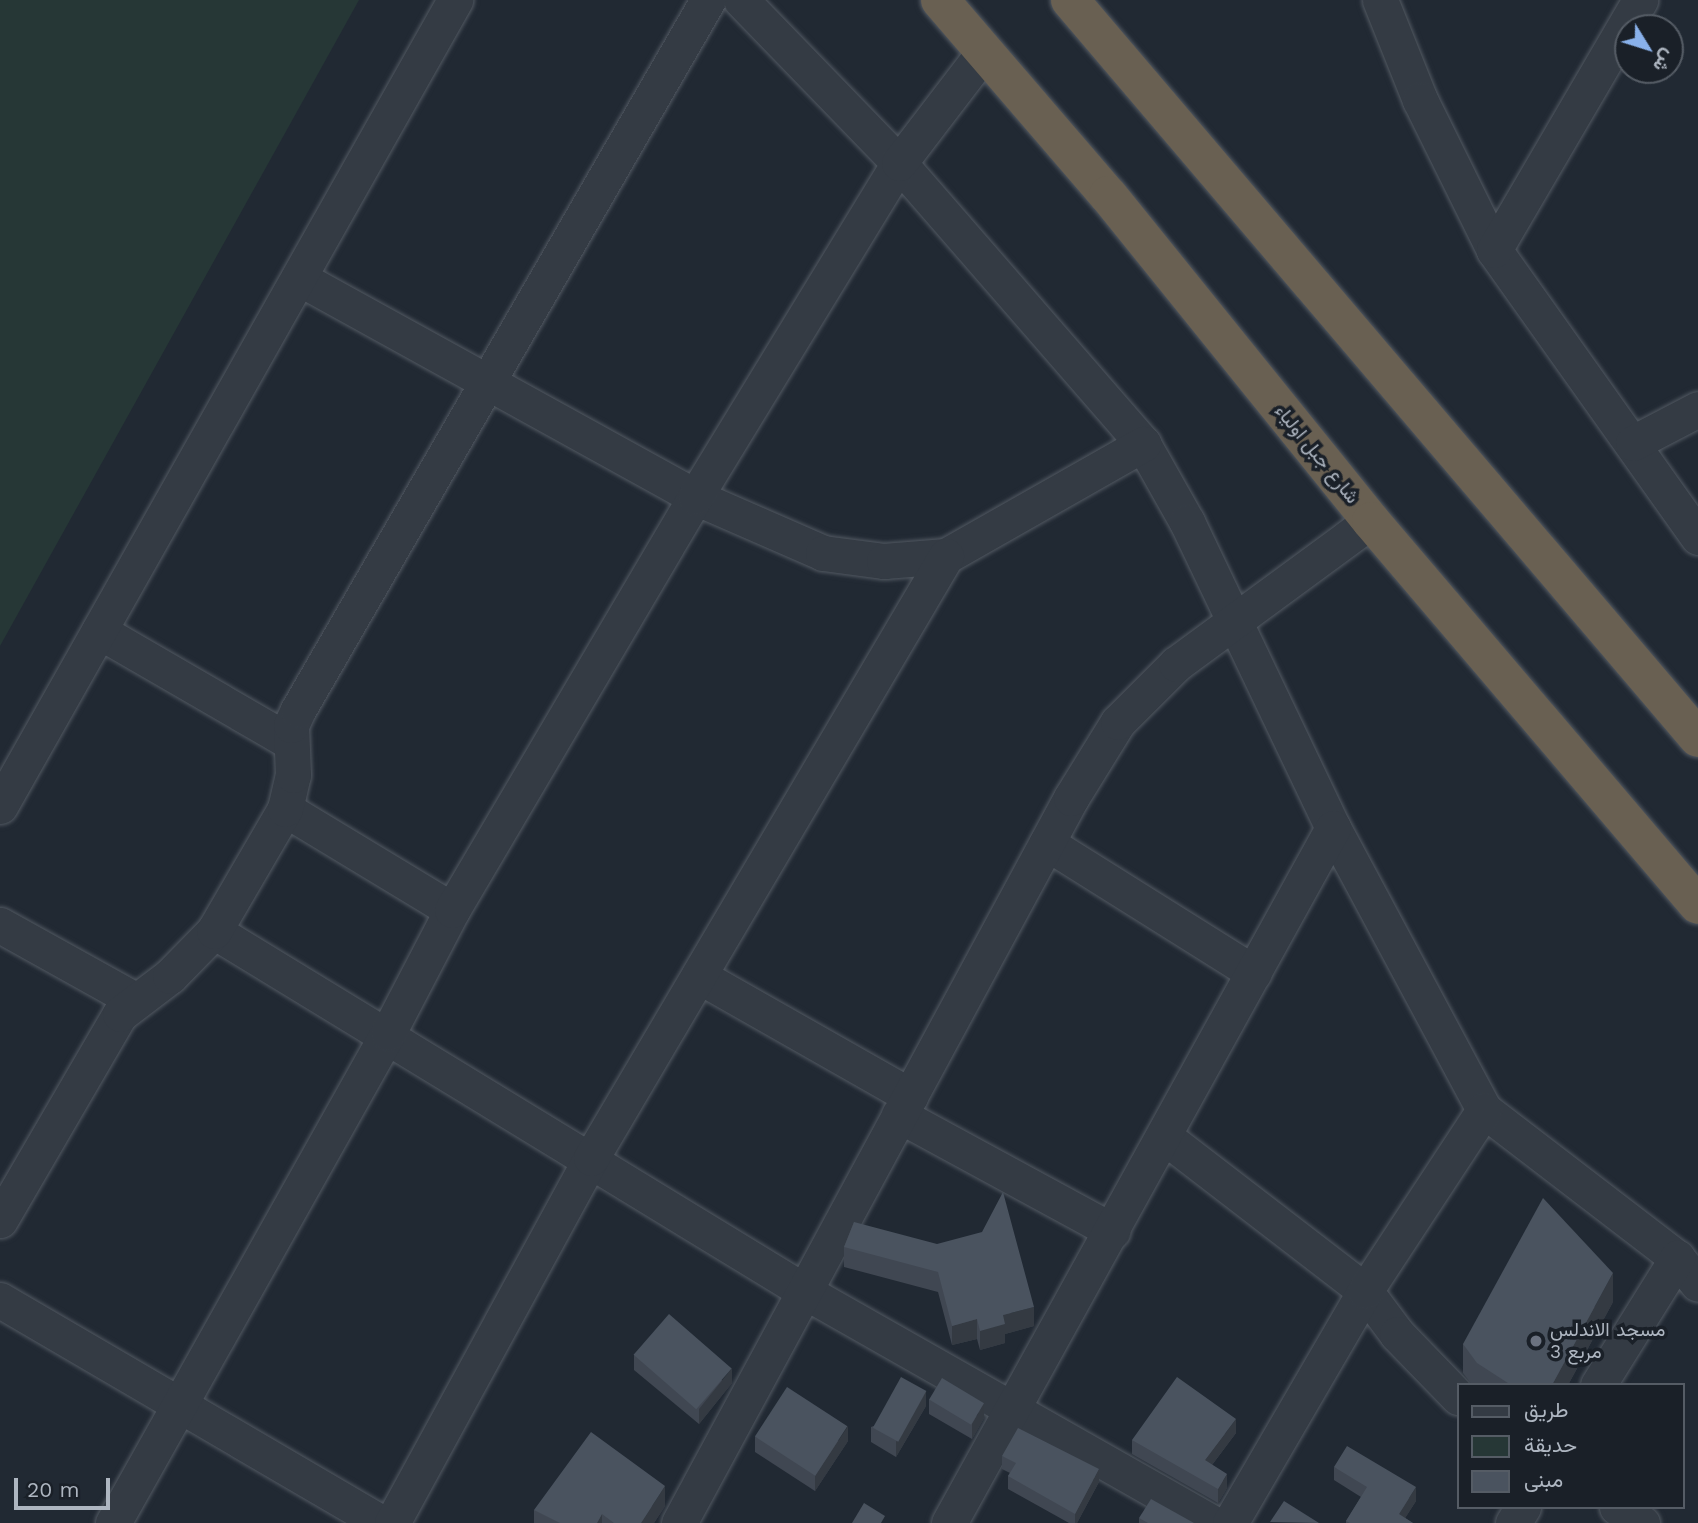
<!DOCTYPE html>
<html>
<head>
<meta charset="utf-8">
<style>
  body { margin:0 }
  #map { position:relative; width:1698px; height:1523px; overflow:hidden; background:#212933; font-family:"Work Sans",Vazirmatn,sans-serif }
  div>[style] { position:absolute }
  [style*='--x'] { left:calc(var(--x)*1px); top:calc(var(--y)*1px); width:calc(var(--w)*1px); rotate:calc(var(--a)*1deg) }
  .green>* { inset:0; background:#263736 }
  .roads { filter:drop-shadow(0 0 2px #525962) drop-shadow(0 0 2px #525962) }
  .street>* { height:35px; margin:-17.5px; padding:0 17.5px; transform-origin:17.5px; border-radius:17.5px; background:#343b44 }
  .highway>* { height:38px; margin:-19px; padding:0 19px; transform-origin:19px; border-radius:19px; background:#696052 }
  .wall>* { inset:0; background:#404752 }
  .shaded-wall>* { inset:0; background:#343a42 }
  .building>* { inset:0; background:#4a535f; transform-origin:0 0 }
  .dots>* { width:19px; height:19px; translate:-50% -50%; box-sizing:border-box; border:4px solid #1a2028; border-radius:50% }
  span { translate:-50% -50%; white-space:nowrap; text-align:center; line-height:1.15; -webkit-text-stroke:7px #1a2028; paint-order:stroke }
  .street-label { font-size:19px; color:#aeb6c1 }
  .poi-label { font-size:19px; color:#aeb6c1 }
  .left { translate:0 -50%; text-align:left }
  .legend { position:absolute; left:1457px; top:1383px; width:228px; height:126px; box-sizing:border-box; background:#1a2028; border:2px solid #555c65; margin:0; padding:9px 12px; list-style:none; font-size:21px; color:#aeb6c1 }
  .legend li { display:flex; align-items:center; gap:14px; height:35px }
  .legend b { width:35px; border:2px solid #555c65 }
  .north { position:absolute; left:1614px; top:14px; width:70px; height:70px; box-sizing:border-box; background:#1a2028; border:2px solid #555c65; border-radius:50%; rotate:128deg; font-size:19px; font-weight:700; line-height:28px; text-align:center; color:#aeb6c1 }
  .north::after { content:''; display:block; margin:auto; width:24px; height:32px; background:#89b1eb; clip-path:polygon(50% 0,100% 100%,50% 72%,0 100%) }
  .scale { position:absolute; left:14px; top:1478px; width:96px; height:32px; box-sizing:border-box; border:4px solid #aeb6c1; border-top:0; padding-left:9px; font-size:21px; line-height:24px; white-space:nowrap; color:#aeb6c1; -webkit-text-stroke:5px #1a2028; paint-order:stroke }
</style>
</head>
<body>
<div id="map">
  <div class="green">
    <div style="clip-path:polygon(0 0,359px 0,0 646px)"></div>
  </div>
  <div class="roads">
    <div class="street">
      <div style="--x:741;--y:0;--w:227;--a:45.9"></div>
      <div style="--x:899;--y:163;--w:372;--a:49"></div>
      <div style="--x:1143;--y:444;--w:90;--a:60.6"></div>
      <div style="--x:1187;--y:522;--w:339;--a:64.5"></div>
      <div style="--x:1333;--y:828;--w:320;--a:61.8"></div>
      <div style="--x:1484;--y:1110;--w:243;--a:37.5"></div>
      <div style="--x:1677;--y:1258;--w:33;--a:51"></div>
      <div style="--x:1380;--y:0;--w:108;--a:68.2"></div>
      <div style="--x:1420;--y:100;--w:167;--a:63.7"></div>
      <div style="--x:1494;--y:250;--w:352;--a:54.6"></div>
      <div style="--x:1494;--y:250;--w:290;--a:-59.7"></div>
      <div style="--x:299;--y:278;--w:453;--a:28.9"></div>
      <div style="--x:695;--y:497;--w:140;--a:23.6"></div>
      <div style="--x:823;--y:553;--w:62;--a:7.5"></div>
      <div style="--x:884;--y:561;--w:62;--a:-4.6"></div>
      <div style="--x:946;--y:556;--w:227;--a:-29.6"></div>
      <div style="--x:1633;--y:443;--w:73;--a:-27.6"></div>
      <div style="--x:99;--y:631;--w:220;--a:30.1"></div>
      <div style="--x:0;--y:806;--w:926;--a:-60.55"></div>
      <div style="--x:285;--y:809;--w:195;--a:31.2"></div>
      <div style="--x:1047;--y:843;--w:244;--a:32.1"></div>
      <div style="--x:0;--y:925;--w:154;--a:29.1"></div>
      <div style="--x:214;--y:931;--w:691;--a:31.39"></div>
      <div style="--x:804;--y:1291;--w:470;--a:29.6"></div>
      <div style="--x:699;--y:976;--w:243;--a:29.6"></div>
      <div style="--x:899;--y:1115;--w:243;--a:28.5"></div>
      <div style="--x:1165;--y:1137;--w:252;--a:37.6"></div>
      <div style="--x:1365;--y:1291;--w:54;--a:53.3"></div>
      <div style="--x:1397;--y:1334;--w:88;--a:45.9"></div>
      <div style="--x:0;--y:1220;--w:238;--a:-59.8"></div>
      <div style="--x:120;--y:1014;--w:63;--a:-37.2"></div>
      <div style="--x:170;--y:976;--w:63;--a:-45.6"></div>
      <div style="--x:214;--y:931;--w:141;--a:-59.8"></div>
      <div style="--x:285;--y:809;--w:35;--a:-77"></div>
      <div style="--x:293;--y:775;--w:50;--a:-92.3"></div>
      <div style="--x:291;--y:725;--w:17;--a:-65"></div>
      <div style="--x:298;--y:710;--w:820;--a:-60"></div>
      <div style="--x:0;--y:1300;--w:441;--a:30.3"></div>
      <div style="--x:1598;--y:1385;--w:150;--a:-58.1"></div>
      <div style="--x:1617;--y:1507;--w:30;--a:33"></div>
      <div style="--x:113;--y:1523;--w:562;--a:-60.7"></div>
      <div style="--x:388;--y:1033;--w:139;--a:-62.5"></div>
      <div style="--x:452;--y:910;--w:479;--a:-59.5"></div>
      <div style="--x:695;--y:497;--w:391;--a:-58.6"></div>
      <div style="--x:899;--y:163;--w:140;--a:-52.6"></div>
      <div style="--x:392;--y:1523;--w:416;--a:-61.4"></div>
      <div style="--x:591;--y:1158;--w:699;--a:-59.47"></div>
      <div style="--x:679;--y:1523;--w:824;--a:-61.6"></div>
      <div style="--x:1071;--y:798;--w:89;--a:-58.3"></div>
      <div style="--x:1118;--y:722;--w:82;--a:-45"></div>
      <div style="--x:1176;--y:664;--w:242;--a:-36.3"></div>
      <div style="--x:949;--y:1523;--w:794;--a:-61.08"></div>
      <div style="--x:1230;--y:1523;--w:268;--a:-59.8"></div>
      <div style="--x:1365;--y:1291;--w:217;--a:-56.7"></div>
      <div style="--x:1513;--y:1523;--w:19;--a:-58"></div>
    </div>
    <div class="highway">
      <div style="--x:940;--y:0;--w:257;--a:49.3"></div>
      <div style="--x:1108;--y:195;--w:419;--a:51.1"></div>
      <div style="--x:1371;--y:521;--w:504;--a:49.58"></div>
      <div style="--x:1070;--y:0;--w:969;--a:49.6"></div>
    </div>
  </div>
  <div class="wall">
    <div style="clip-path:polygon(854px 1222px,1034px 1326px,1005px 1334px,1005px 1343px,980px 1350px,977px 1339px,952px 1345px,938px 1292px,844px 1267px,844px 1247px)"></div>
    <div style="clip-path:polygon(1613px 1302px,1568px 1385px,1472px 1385px,1463px 1373px,1463px 1344px)"></div>
    <div style="clip-path:polygon(634px 1355px,732px 1383px,699px 1424px,634px 1370px)"></div>
    <div style="clip-path:polygon(929px 1399px,984px 1418px,972px 1439px,929px 1414px)"></div>
    <div style="clip-path:polygon(926px 1406px,896px 1457px,871px 1442px,871px 1427px)"></div>
    <div style="clip-path:polygon(1236px 1433px,1212px 1465px,1227px 1488px,1218px 1503px,1132px 1454px,1132px 1440px)"></div>
    <div style="clip-path:polygon(755px 1437px,848px 1441px,815px 1491px,755px 1452px)"></div>
    <div style="clip-path:polygon(1002px 1456px,1099px 1482px,1077px 1523px,1069px 1523px,1008px 1489px,1008px 1476px,1010px 1473px,1002px 1469px)"></div>
    <div style="clip-path:polygon(1334px 1467px,1416px 1501px,1405px 1518px,1413px 1523px,1346px 1523px,1346px 1521px,1361px 1497px,1334px 1480px)"></div>
    <div style="clip-path:polygon(665px 1506px,654px 1523px,534px 1523px,534px 1510px)"></div>
    <div style="clip-path:polygon(1139px 1518px,1194px 1523px,1139px 1523px)"></div>
  </div>
  <div class="shaded-wall">
    <div style="clip-path:polygon(1613px 1273px,1613px 1302px,1568px 1385px,1552px 1385px)"></div>
    <div style="clip-path:polygon(1034px 1307px,1034px 1326px,1005px 1334px,1005px 1343px,980px 1350px,980px 1331px,1003px 1315px)"></div>
    <div style="clip-path:polygon(977px 1319px,977px 1339px,952px 1345px,952px 1326px)"></div>
    <div style="clip-path:polygon(732px 1368px,732px 1383px,699px 1424px,699px 1409px)"></div>
    <div style="clip-path:polygon(926px 1391px,926px 1406px,896px 1457px,896px 1442px)"></div>
    <div style="clip-path:polygon(984px 1403px,984px 1418px,972px 1439px,972px 1424px)"></div>
    <div style="clip-path:polygon(1236px 1419px,1236px 1433px,1205px 1474px,1205px 1460px)"></div>
    <div style="clip-path:polygon(848px 1426px,848px 1441px,815px 1491px,815px 1476px)"></div>
    <div style="clip-path:polygon(1099px 1469px,1099px 1482px,1077px 1523px,1075px 1523px,1075px 1514px)"></div>
    <div style="clip-path:polygon(1227px 1474px,1227px 1488px,1218px 1503px,1218px 1489px)"></div>
    <div style="clip-path:polygon(665px 1486px,665px 1506px,654px 1523px,641px 1523px)"></div>
    <div style="clip-path:polygon(1416px 1487px,1416px 1501px,1402px 1523px,1399px 1514px)"></div>
    <div style="clip-path:polygon(602px 1514px,602px 1523px,597px 1523px)"></div>
  </div>
  <div class="building">
    <div style="clip-path:polygon(1003px 1192px,1034px 1307px,1003px 1315px,1005px 1324px,980px 1331px,977px 1319px,952px 1326px,938px 1272px,844px 1247px,854px 1222px,937px 1244px,982px 1232px)"></div>
    <div style="clip-path:polygon(1543px 1198px,1613px 1273px,1552px 1385px,1511px 1385px,1477px 1363px,1463px 1344px)"></div>
    <div style="left:669px;top:1314px;width:83px;height:54px;rotate:41deg"></div>
    <div style="left:901px;top:1377px;width:29px;height:58px;rotate:29deg"></div>
    <div style="clip-path:polygon(1177px 1377px,1236px 1419px,1205px 1460px,1227px 1474px,1218px 1489px,1132px 1440px)"></div>
    <div style="left:942px;top:1378px;width:49px;height:25px;rotate:31deg"></div>
    <div style="left:787px;top:1387px;width:72px;height:59px;rotate:33deg"></div>
    <div style="clip-path:polygon(1018px 1428px,1099px 1469px,1075px 1514px,1008px 1476px,1016px 1463px,1002px 1456px)"></div>
    <div style="clip-path:polygon(591px 1432px,665px 1486px,641px 1523px,614px 1523px,602px 1514px,597px 1523px,560px 1523px,534px 1510px)"></div>
    <div style="clip-path:polygon(1347px 1446px,1416px 1487px,1399px 1514px,1413px 1523px,1350px 1523px,1346px 1521px,1367px 1487px,1334px 1467px)"></div>
    <div style="clip-path:polygon(1151px 1499px,1194px 1523px,1148px 1523px,1139px 1518px)"></div>
    <div style="clip-path:polygon(1284px 1501px,1319px 1523px,1270px 1522px)"></div>
    <div style="clip-path:polygon(864px 1503px,885px 1516px,881px 1523px,852px 1523px)"></div>
  </div>
  <div class="dots">
    <div style="left:1536px;top:1341px;background:#6b7280"></div>
  </div>
  <div class="street-label">
    <span style="left:1317px;top:454px;rotate:51deg">شارع جبل اولياء</span>
  </div>
  <div class="poi-label">
    <span class="left" style="left:1550px;top:1341px">مسجد الاندلس<br>مربع 3</span>
  </div>
  <ul class="legend">
  <li><b style="height:9px;background:#343b44"></b>طريق</li>
  <li><b style="height:19px;background:#263736"></b>حديقة</li>
  <li><b style="height:19px;background:#4a535f"></b>مبنى</li>
  </ul>
  <div class="north">ش</div>
  <div class="scale">20 m</div>
</div>
</body>
</html>
